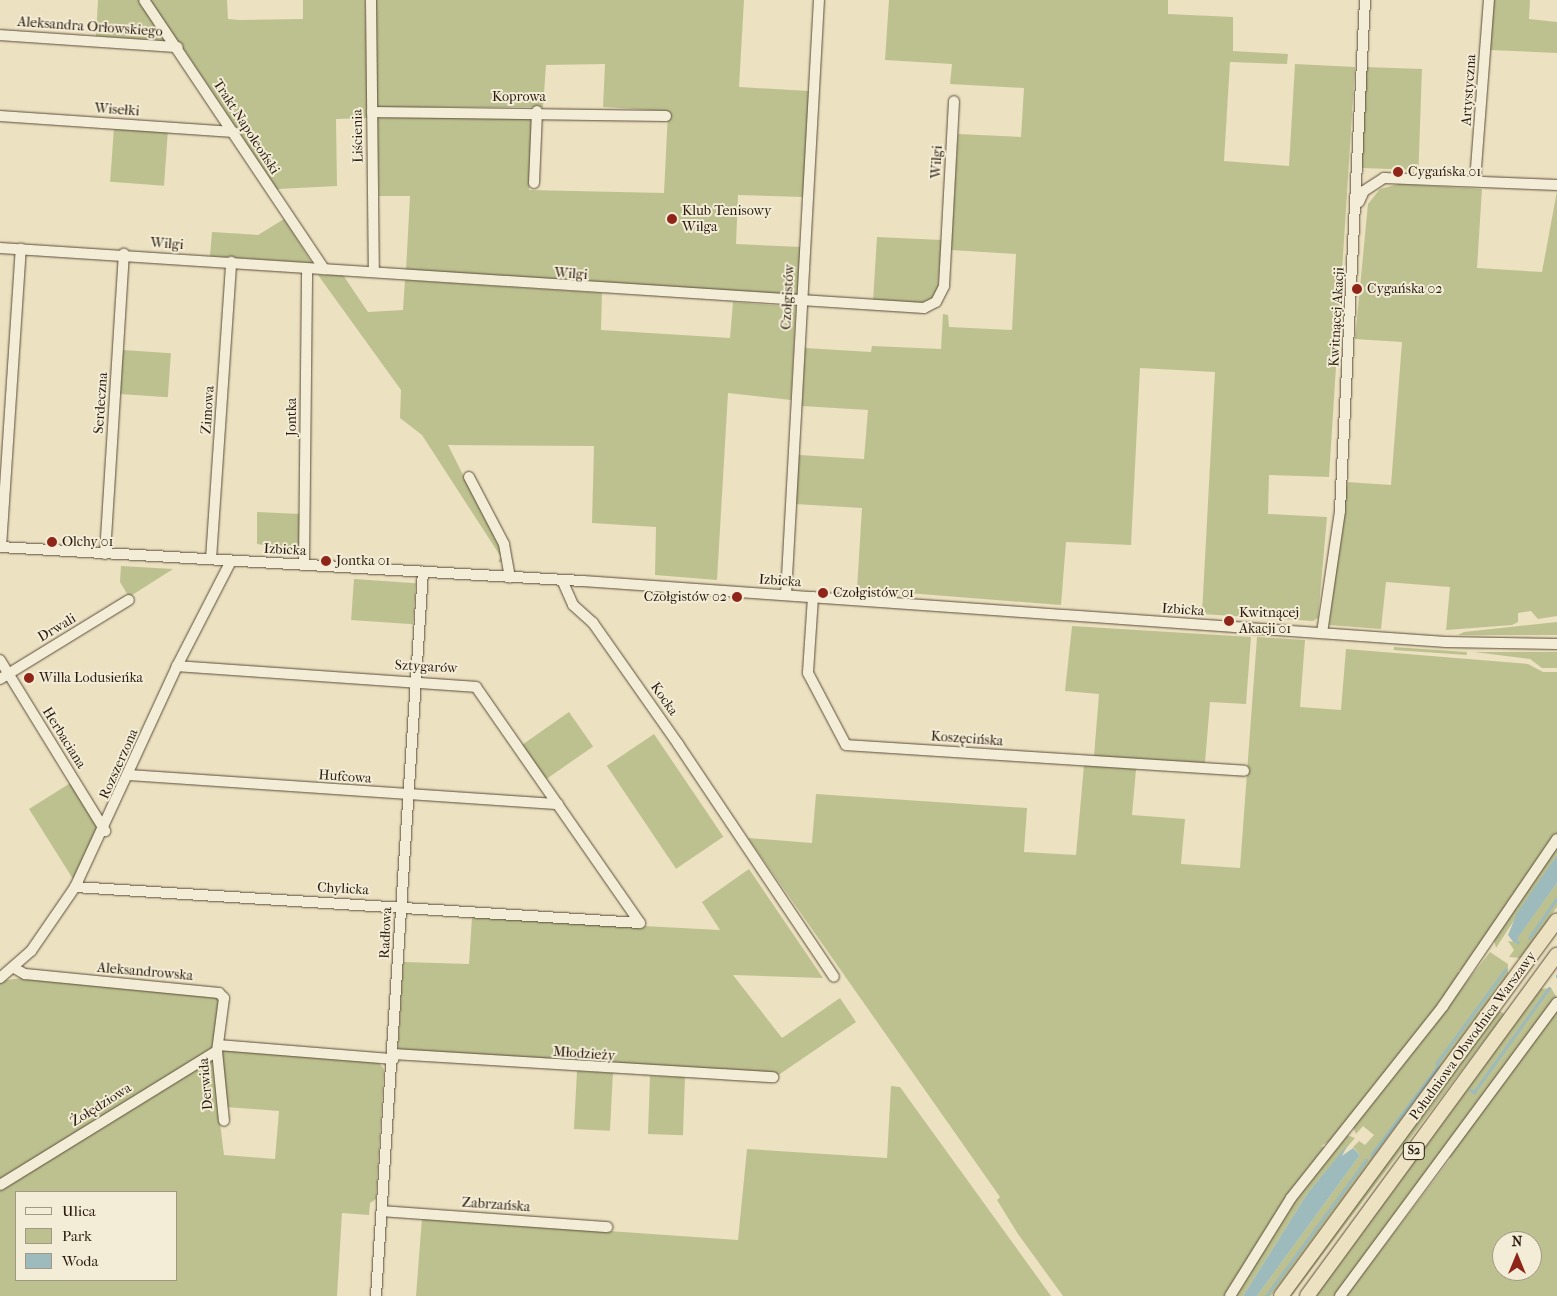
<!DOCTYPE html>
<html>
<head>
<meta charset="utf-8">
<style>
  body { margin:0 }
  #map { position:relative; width:1557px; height:1296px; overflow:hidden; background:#ece1c0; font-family:"IM FELL French Canon",serif }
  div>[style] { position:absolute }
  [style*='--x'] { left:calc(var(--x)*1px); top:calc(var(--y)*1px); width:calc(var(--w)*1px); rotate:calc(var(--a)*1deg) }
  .green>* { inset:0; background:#bdc18f; transform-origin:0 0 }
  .water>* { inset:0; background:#9dbbbc }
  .stream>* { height:2.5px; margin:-1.25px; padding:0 1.25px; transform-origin:1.25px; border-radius:1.25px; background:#9dbbbc }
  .roads { filter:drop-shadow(0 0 1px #5a4c3a) drop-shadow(0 0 1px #5a4c3a) }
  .minor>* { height:10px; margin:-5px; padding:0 5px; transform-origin:5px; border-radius:5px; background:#f3ecd6 }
  .highway>* { height:14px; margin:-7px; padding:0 7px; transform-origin:7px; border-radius:7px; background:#ece1c0 }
  .dots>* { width:14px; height:14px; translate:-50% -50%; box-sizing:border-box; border:2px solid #f3ecd6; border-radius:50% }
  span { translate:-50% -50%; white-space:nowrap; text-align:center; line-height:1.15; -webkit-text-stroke:4px #f3ecd6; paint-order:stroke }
  .shield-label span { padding:1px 4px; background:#f3ecd6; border:1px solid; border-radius:4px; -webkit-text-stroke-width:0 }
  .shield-label { font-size:12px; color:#291a0d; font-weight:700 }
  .street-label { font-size:14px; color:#291a0d }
  .poi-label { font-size:14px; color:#291a0d }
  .left { translate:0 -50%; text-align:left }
  .right { translate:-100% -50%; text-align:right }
  .legend { position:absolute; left:15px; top:1191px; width:162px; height:90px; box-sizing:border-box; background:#f3ecd6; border:1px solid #a29886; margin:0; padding:6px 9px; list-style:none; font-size:15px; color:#291a0d }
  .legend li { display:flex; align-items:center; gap:10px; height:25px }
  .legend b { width:25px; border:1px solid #a29886 }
  .north { position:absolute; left:1492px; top:1231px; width:50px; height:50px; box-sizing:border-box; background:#f3ecd6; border:1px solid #a29886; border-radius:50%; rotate:0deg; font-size:14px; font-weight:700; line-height:20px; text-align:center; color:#291a0d }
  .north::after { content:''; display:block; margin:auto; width:18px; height:22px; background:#8f2418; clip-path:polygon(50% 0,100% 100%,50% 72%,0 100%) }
</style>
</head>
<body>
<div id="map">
  <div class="green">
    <div style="clip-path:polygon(98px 0,227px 0,228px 19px,239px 20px,303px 19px,303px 0,365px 0,368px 118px,336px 119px,337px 186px,277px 189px,179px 42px,96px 36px)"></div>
    <div style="clip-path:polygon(376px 0,744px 0,739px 87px,809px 91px,804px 197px,738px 195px,736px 244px,801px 247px,798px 297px,406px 270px,410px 196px,379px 196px,377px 118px,533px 117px,529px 190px,664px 193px,668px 111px,603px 107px,605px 64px,546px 65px,543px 107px,377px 107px)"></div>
    <div style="clip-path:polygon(889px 0,1168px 0,1168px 14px,1233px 17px,1233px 51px,1288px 54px,1287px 64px,1230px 62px,1224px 161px,1289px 166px,1295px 64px,1355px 67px,1329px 477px,1269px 475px,1268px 514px,1327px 517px,1318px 618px,1313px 621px,1202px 614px,1215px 372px,1140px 368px,1131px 545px,1066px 542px,1061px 605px,857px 589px,862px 508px,795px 504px,799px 455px,864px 459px,868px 410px,802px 406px,805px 348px,871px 352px,872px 346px,941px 349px,943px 314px,948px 315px,949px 327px,1012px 330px,1016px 254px,951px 250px,958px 134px,1021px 137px,1024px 88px,950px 84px,952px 64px,885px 60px)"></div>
    <div style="clip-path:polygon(1493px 0,1530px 0,1529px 19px,1557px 22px,1557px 53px,1490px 50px)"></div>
    <div style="left:1365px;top:67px;width:57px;height:101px;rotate:2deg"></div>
    <div style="left:114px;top:127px;width:54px;height:55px;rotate:4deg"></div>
    <div style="clip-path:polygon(1399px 184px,1482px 189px,1477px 268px,1542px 272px,1557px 191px,1557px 616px,1538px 619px,1531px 611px,1518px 613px,1518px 622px,1512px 625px,1446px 630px,1450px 587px,1386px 582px,1381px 629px,1329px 625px,1347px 482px,1391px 485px,1402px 342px,1355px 339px,1368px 204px,1380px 189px)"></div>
    <div style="clip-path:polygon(284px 219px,312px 263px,210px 256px,212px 232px,258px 235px)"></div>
    <div style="clip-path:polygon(877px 237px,942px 240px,937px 296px,921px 304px,873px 301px)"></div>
    <div style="clip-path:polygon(318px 275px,343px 275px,368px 312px,403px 310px,405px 280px,602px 293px,601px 330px,730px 338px,733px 302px,796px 307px,791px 400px,728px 393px,717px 580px,655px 575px,656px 527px,592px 523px,594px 446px,448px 445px,507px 562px,498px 562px,501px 557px,422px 435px,400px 418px,401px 390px)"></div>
    <div style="left:123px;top:350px;width:48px;height:44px;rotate:4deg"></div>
    <div style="clip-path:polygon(257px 512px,300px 514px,299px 550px,257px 544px)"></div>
    <div style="clip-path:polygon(121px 566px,173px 569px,129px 597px,120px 582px)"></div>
    <div style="left:354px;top:579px;width:62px;height:41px;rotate:4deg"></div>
    <div style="clip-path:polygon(1557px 622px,1557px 635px,1458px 635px,1464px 632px)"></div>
    <div style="clip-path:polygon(1072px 626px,1251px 637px,1246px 704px,1210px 702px,1205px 763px,1094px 756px,1099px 694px,1065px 691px)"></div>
    <div style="clip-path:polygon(1257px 637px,1305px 640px,1300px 707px,1341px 710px,1346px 649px,1528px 664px,1543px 672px,1557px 672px,1557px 835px,1466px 968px,1458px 971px,1461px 976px,1332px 1140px,1321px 1146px,1326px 1148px,1225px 1296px,1063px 1296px,1018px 1234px,997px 1200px,1000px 1197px,748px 838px,812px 843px,816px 794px,1027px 808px,1024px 852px,1076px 855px,1084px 765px,1136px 769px,1132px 815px,1185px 819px,1181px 864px,1240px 868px)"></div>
    <div style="left:1394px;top:647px;width:73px;height:3px;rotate:4deg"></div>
    <div style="clip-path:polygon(1474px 652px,1557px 652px,1557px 668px,1542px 668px,1530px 659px)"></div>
    <div style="left:569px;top:712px;width:42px;height:57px;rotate:55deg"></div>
    <div style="left:654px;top:734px;width:124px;height:57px;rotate:56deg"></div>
    <div style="clip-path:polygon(72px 782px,99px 826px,73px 879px,29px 809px)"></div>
    <div style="clip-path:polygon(1557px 846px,1557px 855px,1496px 948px,1494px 940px)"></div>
    <div style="clip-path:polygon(749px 869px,823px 978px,733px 975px,782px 1038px,840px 998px,856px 1022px,777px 1076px,403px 1053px,398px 1047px,403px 962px,469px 964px,472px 917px,720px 930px,702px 902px)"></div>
    <div style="clip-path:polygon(1557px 883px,1557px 907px,1520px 958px,1509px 957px,1514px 950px,1508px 941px,1514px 942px)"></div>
    <div style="clip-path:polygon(1490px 952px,1508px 964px,1508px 974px,1271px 1296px,1257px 1296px,1360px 1155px,1353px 1147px,1359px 1141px,1365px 1145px,1374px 1135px,1363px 1126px,1356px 1134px,1353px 1127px)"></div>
    <div style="clip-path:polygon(28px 977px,220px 997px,215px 1047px,0 1181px,0 981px)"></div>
    <div style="clip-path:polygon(1551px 988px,1557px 998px,1336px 1296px,1316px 1296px,1541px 989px)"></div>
    <div style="clip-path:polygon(evenodd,1557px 1008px,1557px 1296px,1346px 1296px,1451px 1158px,1446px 1157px,1557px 1008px,1502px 1241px,1532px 1241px,1532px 1271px,1502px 1271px,1502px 1241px)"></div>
    <div style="left:1500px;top:1011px;width:5px;height:353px;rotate:37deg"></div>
    <div style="clip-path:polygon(evenodd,219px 1047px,379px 1063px,384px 1069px,376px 1199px,370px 1203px,369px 1215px,342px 1213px,337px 1296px,0 1296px,0 1187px,212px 1058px,224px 1155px,275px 1159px,279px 1111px,226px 1107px,219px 1047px,16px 1192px,176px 1192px,176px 1280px,16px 1280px,16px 1192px)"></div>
    <div style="left:577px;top:1071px;width:36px;height:58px;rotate:3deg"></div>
    <div style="left:650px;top:1076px;width:35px;height:58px;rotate:2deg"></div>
    <div style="clip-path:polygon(891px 1086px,900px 1087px,1051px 1296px,416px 1296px,422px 1218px,738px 1240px,747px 1149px,887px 1158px)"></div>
    <div style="clip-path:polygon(1347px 1135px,1355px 1138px,1307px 1194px,1243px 1296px,1233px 1296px,1284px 1214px)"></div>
  </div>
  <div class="water">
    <div style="clip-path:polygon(1557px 855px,1557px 883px,1514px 943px,1508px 935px,1517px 913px)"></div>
    <div style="clip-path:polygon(1348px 1144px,1342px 1156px,1353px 1148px,1360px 1155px,1257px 1296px,1243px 1296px,1307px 1194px)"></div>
  </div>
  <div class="stream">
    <div style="--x:1529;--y:938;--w:49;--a:-55"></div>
    <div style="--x:1516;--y:940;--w:3;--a:45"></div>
    <div style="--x:1557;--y:977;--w:1;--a:-90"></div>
    <div style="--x:1436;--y:1064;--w:117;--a:-53.7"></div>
    <div style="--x:1471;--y:1090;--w:4;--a:34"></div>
    <div style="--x:1474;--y:1092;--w:128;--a:-54.2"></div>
    <div style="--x:1371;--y:1155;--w:111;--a:-53"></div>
    <div style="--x:1266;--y:1296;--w:169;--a:-53.7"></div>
  </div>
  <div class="roads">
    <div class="minor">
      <div style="--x:144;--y:0;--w:324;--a:56.2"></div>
      <div style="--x:371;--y:0;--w:272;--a:89.4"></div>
      <div style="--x:0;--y:35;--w:178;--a:3.9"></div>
      <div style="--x:372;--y:112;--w:294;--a:0.8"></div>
      <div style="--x:0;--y:116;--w:234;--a:3.9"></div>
      <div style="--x:1475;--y:181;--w:182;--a:-85.6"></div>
      <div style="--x:534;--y:183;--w:72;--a:-87.6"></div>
      <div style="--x:1359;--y:202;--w:12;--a:-66"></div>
      <div style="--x:1364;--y:191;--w:24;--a:-33"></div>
      <div style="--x:1384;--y:178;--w:173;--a:2.3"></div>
      <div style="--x:0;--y:248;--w:926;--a:3.72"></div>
      <div style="--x:924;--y:308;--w:13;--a:-27"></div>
      <div style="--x:936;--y:302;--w:18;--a:-63"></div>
      <div style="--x:944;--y:286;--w:185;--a:-86.9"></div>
      <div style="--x:469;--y:477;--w:76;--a:62.4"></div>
      <div style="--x:504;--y:544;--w:34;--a:80"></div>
      <div style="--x:0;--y:547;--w:584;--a:3.34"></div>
      <div style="--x:583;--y:581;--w:865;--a:4.04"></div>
      <div style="--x:1446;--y:642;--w:111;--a:1"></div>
      <div style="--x:1;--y:547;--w:299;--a:-86.2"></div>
      <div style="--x:105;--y:554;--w:301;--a:-86.4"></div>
      <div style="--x:211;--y:559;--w:298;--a:-86.1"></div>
      <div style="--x:304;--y:565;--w:296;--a:-89.4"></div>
      <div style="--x:562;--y:580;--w:27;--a:66"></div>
      <div style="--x:573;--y:605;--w:27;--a:42"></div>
      <div style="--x:593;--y:623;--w:148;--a:54.9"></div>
      <div style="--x:678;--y:744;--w:280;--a:56.2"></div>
      <div style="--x:786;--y:595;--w:596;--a:-86.83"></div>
      <div style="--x:813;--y:597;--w:76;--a:93.8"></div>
      <div style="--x:808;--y:673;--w:81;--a:62.2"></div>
      <div style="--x:846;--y:745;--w:399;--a:3.7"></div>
      <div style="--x:1322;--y:633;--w:123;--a:-81.6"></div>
      <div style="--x:1340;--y:511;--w:512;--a:-87.2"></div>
      <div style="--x:0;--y:660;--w:201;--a:58.4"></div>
      <div style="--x:0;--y:679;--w:151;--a:-31.5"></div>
      <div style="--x:130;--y:775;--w:429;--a:3.9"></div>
      <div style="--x:75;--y:887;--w:566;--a:3.65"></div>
      <div style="--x:640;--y:923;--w:287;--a:-124.8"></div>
      <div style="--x:476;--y:687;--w:300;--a:-176"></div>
      <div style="--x:14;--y:968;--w:13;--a:29"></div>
      <div style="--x:25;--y:974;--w:195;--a:5.6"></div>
      <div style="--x:219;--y:993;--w:7;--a:45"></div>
      <div style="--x:224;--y:998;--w:53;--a:97.5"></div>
      <div style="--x:217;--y:1051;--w:70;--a:84.3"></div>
      <div style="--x:0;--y:978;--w:41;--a:-41.1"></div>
      <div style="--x:31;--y:951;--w:78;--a:-55.5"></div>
      <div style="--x:75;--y:887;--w:243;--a:-65.2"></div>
      <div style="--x:177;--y:666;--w:118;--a:-62.8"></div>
      <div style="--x:218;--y:1045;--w:176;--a:4.6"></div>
      <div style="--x:393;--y:1054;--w:381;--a:3.5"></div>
      <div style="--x:0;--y:1185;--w:255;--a:-31.7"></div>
      <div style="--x:382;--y:1211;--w:226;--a:4.1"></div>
      <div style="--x:376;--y:1296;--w:726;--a:-86.29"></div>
      <div style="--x:1230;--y:1296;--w:115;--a:-58.1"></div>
      <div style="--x:1291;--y:1198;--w:245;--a:-51.6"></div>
      <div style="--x:1443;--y:1006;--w:202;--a:-55.7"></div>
      <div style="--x:1340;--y:1296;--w:365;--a:-53.5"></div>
    </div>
    <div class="highway">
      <div style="--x:1281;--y:1296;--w:466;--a:-53.7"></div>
      <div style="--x:1307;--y:1296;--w:423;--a:-53.8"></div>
    </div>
  </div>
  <div class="dots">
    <div style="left:1398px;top:172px;background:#8f2418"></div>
    <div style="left:672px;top:219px;background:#8f2418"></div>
    <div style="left:1357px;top:289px;background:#8f2418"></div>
    <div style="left:52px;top:542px;background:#8f2418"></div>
    <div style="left:326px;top:561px;background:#8f2418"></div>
    <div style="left:823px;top:593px;background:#8f2418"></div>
    <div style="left:737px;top:597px;background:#8f2418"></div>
    <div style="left:1229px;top:621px;background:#8f2418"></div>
    <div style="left:29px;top:678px;background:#8f2418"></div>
  </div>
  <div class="shield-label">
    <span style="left:1414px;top:1151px">S2</span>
  </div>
  <div class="street-label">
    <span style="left:90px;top:27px;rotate:4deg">Aleksandra Orłowskiego</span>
    <span style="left:1469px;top:90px;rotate:-86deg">Artystyczna</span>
    <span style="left:519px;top:97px">Koprowa</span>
    <span style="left:117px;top:110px;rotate:4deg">Wisełki</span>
    <span style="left:246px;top:127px;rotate:57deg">Trakt Napoleoński</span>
    <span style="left:358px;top:136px;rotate:-91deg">Liścienia</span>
    <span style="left:937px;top:162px;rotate:-87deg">Wilgi</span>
    <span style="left:167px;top:244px;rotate:4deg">Wilgi</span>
    <span style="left:571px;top:274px;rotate:4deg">Wilgi</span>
    <span style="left:788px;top:297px;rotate:-87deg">Czołgistów</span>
    <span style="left:1337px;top:317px;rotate:-87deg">Kwitnącej Akacji</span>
    <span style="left:101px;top:403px;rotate:-86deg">Serdeczna</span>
    <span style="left:208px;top:410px;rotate:-86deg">Zimowa</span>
    <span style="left:292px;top:417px;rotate:-90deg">Jontka</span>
    <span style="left:285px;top:550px;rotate:3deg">Izbicka</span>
    <span style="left:780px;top:581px;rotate:4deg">Izbicka</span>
    <span style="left:1183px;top:610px;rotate:4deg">Izbicka</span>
    <span style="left:57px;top:628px;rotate:-31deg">Drwali</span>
    <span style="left:426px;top:667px;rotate:3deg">Sztygarów</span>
    <span style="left:664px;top:699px;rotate:55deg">Kocka</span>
    <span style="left:64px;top:738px;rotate:58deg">Herbaciana</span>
    <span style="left:967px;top:739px;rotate:4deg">Koszęcińska</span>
    <span style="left:119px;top:764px;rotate:-66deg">Rozszerzona</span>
    <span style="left:345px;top:777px;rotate:4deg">Hufcowa</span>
    <span style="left:343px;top:889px;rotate:3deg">Chylicka</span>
    <span style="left:386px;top:933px;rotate:-87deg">Radłowa</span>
    <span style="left:145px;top:972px;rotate:5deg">Aleksandrowska</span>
    <span style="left:1473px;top:1036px;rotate:-54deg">Południowa Obwodnica Warszawy</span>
    <span style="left:584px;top:1054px;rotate:4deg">Młodzieży</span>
    <span style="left:206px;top:1084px;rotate:-95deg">Derwida</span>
    <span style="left:101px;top:1105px;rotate:-32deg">Żołędziowa</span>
    <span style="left:496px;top:1205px;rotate:4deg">Zabrzańska</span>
  </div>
  <div class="poi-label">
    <span class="left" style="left:1408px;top:172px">Cygańska 01</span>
    <span class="left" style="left:682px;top:219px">Klub Tenisowy<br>Wilga</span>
    <span class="left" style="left:1367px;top:289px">Cygańska 02</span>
    <span class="left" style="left:62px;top:542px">Olchy 01</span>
    <span class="left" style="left:336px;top:561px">Jontka 01</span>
    <span class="left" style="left:833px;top:593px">Czołgistów 01</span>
    <span class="right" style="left:727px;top:597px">Czołgistów 02</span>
    <span class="left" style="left:1239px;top:621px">Kwitnącej<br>Akacji 01</span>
    <span class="left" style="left:39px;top:678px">Willa Lodusieńka</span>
  </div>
  <ul class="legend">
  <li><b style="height:6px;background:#f3ecd6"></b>Ulica</li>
  <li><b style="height:14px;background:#bdc18f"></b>Park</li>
  <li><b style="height:14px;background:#9dbbbc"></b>Woda</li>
  </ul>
  <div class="north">N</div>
</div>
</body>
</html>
